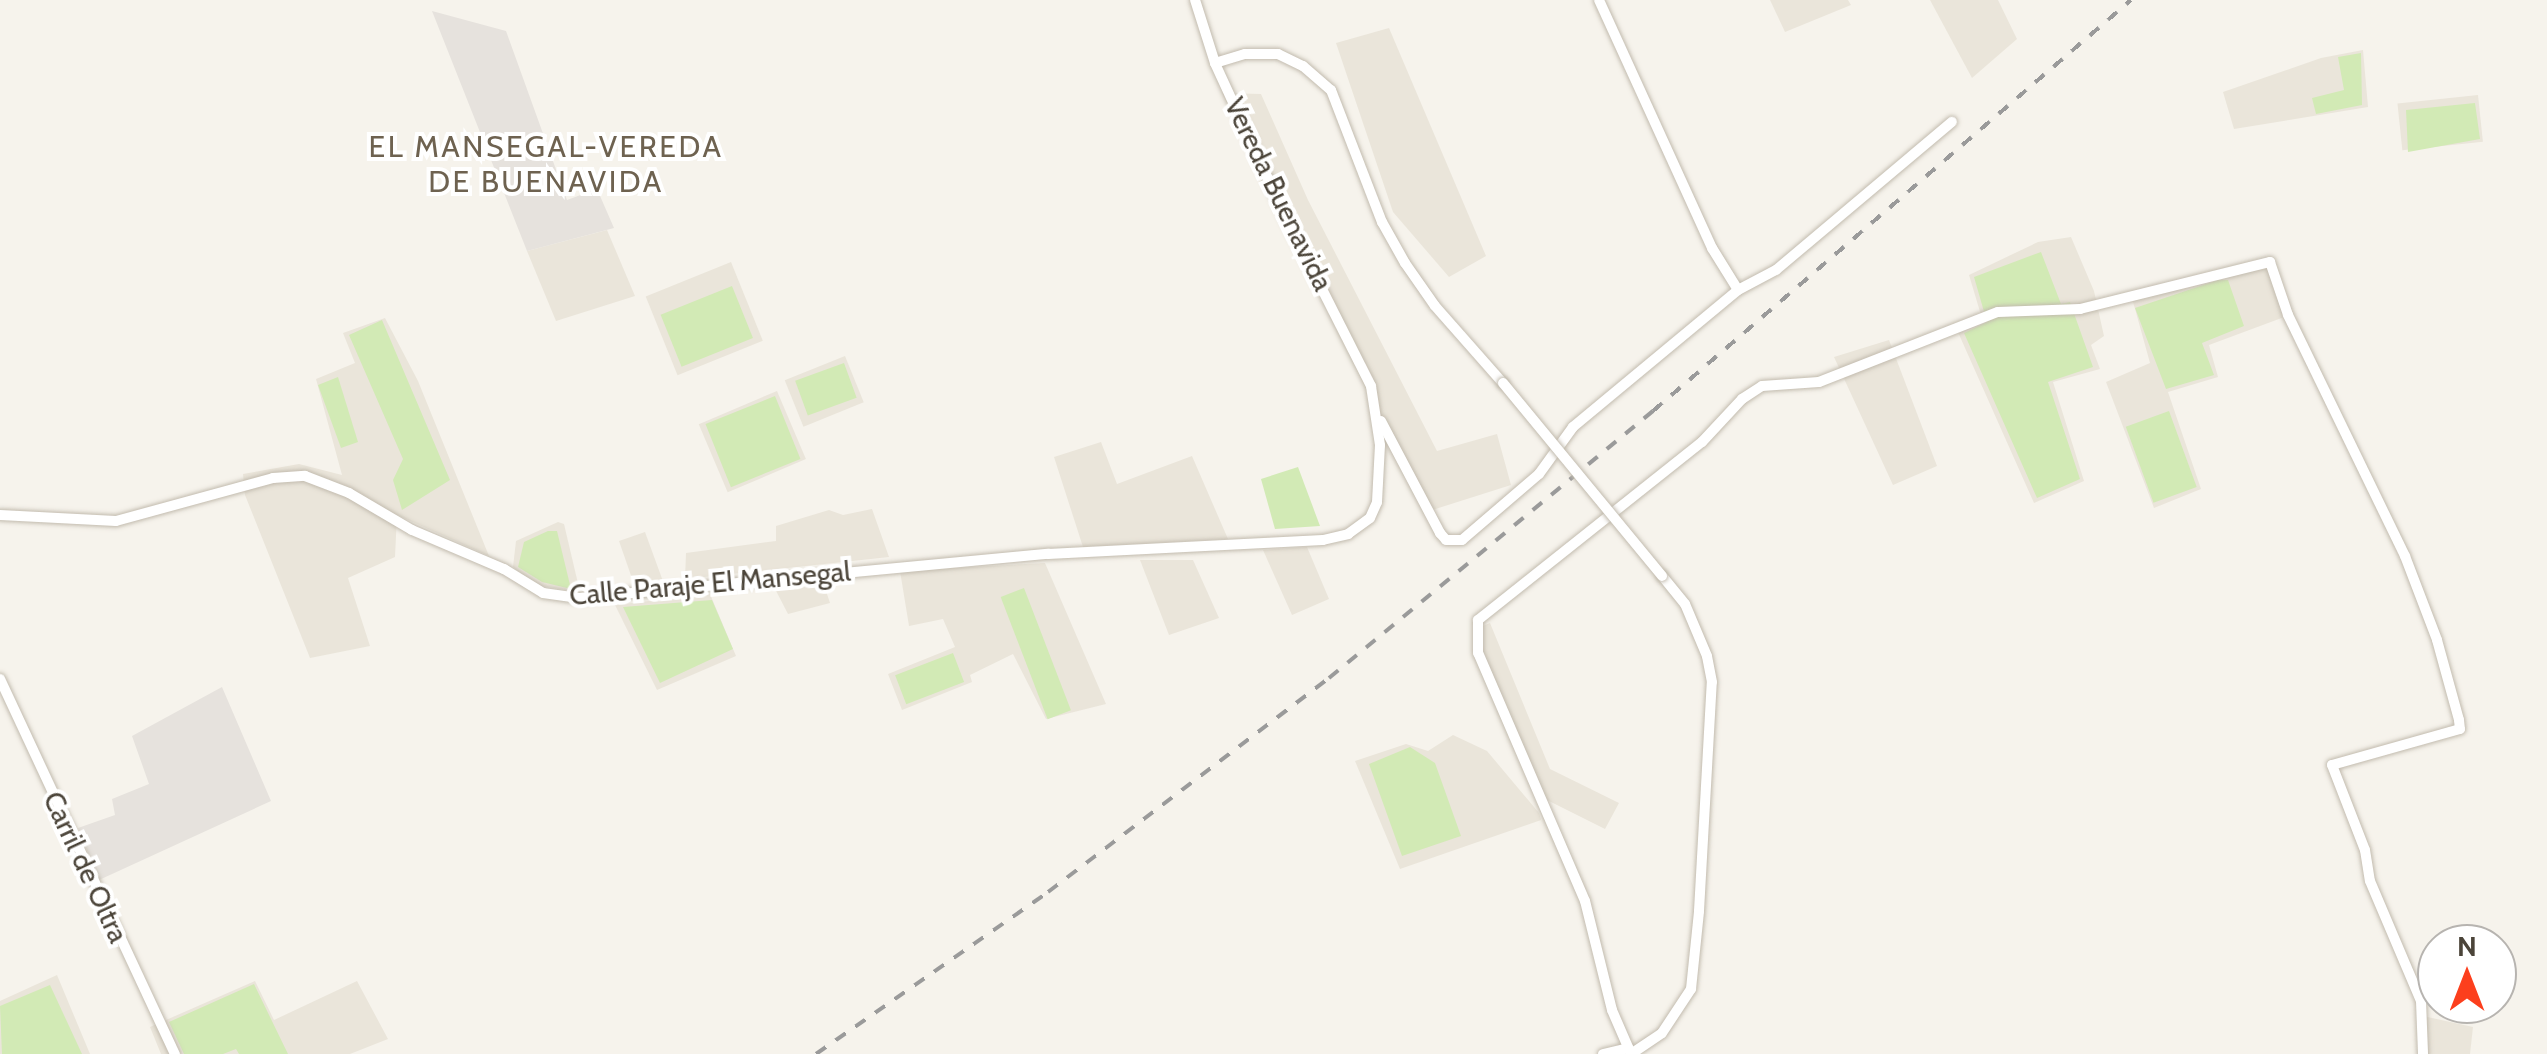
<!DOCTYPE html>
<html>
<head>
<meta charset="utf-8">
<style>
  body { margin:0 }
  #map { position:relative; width:2547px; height:1054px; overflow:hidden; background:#f6f3ec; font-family:Cabin,sans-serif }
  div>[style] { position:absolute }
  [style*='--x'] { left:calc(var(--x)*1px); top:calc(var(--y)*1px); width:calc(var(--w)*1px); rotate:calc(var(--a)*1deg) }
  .residential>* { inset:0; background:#eae5da; transform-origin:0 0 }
  .industrial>* { inset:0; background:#e6e2dd }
  .green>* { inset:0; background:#d2eab5; transform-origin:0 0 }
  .roads { filter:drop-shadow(0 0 2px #c2bbae) drop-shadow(0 0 2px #c2bbae) }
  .street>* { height:10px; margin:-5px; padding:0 5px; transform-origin:5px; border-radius:5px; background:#fff }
  .rail>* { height:4px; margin-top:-2px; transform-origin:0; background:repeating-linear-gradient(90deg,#9a9a9a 0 12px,transparent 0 24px) }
  .bridges { filter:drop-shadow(0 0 2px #c2bbae) drop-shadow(0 0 2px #c2bbae) }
  .street-bridge>* { height:10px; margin:-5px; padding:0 5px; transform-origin:5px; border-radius:5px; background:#fff }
  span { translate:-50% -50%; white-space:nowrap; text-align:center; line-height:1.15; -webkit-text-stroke:8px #fff; paint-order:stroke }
  .street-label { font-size:28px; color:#4b4439 }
  .neighbourhood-label { font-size:30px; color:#6e6250; letter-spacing:2.5px }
  .north { position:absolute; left:2417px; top:924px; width:100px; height:100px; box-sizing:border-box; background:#fff; border:2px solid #b7b4b0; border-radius:50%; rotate:0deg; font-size:28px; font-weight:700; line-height:40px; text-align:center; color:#4b4439 }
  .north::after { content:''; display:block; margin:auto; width:35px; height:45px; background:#fc3f1d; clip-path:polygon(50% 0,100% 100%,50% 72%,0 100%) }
</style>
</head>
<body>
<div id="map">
  <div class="residential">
    <div style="clip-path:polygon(1770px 0,1848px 0,1851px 5px,1785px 32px)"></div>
    <div style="clip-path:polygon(1930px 0,1998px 0,2017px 39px,1972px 78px)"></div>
    <div style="clip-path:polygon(1389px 28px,1486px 256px,1449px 277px,1393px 212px,1336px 43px)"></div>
    <div style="clip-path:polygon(2363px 50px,2368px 107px,2234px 129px,2223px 92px,2321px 58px)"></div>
    <div style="clip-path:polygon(1222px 93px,1261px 94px,1308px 200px,1437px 451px,1497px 434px,1511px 485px,1426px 512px)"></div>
    <div style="left:2478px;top:95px;width:47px;height:81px;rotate:84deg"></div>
    <div style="clip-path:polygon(607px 230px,635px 296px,556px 321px,527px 251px)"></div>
    <div style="clip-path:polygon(2071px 237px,2094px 291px,2104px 336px,2091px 345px,2100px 369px,2053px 382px,2084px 481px,2034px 503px,1957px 330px,1981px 315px,1969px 275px,2038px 242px)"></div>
    <div style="left:731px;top:262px;width:85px;height:92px;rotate:68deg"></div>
    <div style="clip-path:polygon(2269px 266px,2287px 316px,2209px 345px,2218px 377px,2168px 392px,2201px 489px,2154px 508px,2106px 382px,2150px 363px,2132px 298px)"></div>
    <div style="clip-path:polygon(385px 318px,418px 381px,489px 556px,397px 515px,395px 557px,348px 578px,370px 646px,310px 658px,245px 495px,243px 474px,299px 464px,342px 475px,316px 379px,355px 363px,343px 333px)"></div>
    <div style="clip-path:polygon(1889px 340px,1937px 466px,1893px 485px,1834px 357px)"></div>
    <div style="left:845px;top:356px;width:50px;height:65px;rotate:68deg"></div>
    <div style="left:777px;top:391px;width:74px;height:85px;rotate:67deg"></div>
    <div style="clip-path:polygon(1101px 442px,1117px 484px,1192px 456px,1228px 539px,1083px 547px,1054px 457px)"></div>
    <div style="clip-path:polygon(872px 509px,889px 557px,685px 579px,686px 553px,776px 541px,776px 526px,829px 510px,843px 515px)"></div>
    <div style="clip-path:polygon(558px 522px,564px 524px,580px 592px,535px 585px,513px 567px,516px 541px)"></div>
    <div style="clip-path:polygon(645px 532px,664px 584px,635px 587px,619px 541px)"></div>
    <div style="clip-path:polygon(1307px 547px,1329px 599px,1292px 615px,1263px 550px)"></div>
    <div style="clip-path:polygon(1140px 560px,1193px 560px,1219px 618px,1169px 635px)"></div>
    <div style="clip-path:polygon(1045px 563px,1106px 704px,1046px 719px,1013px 654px,970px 675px,972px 682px,902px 710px,888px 674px,955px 647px,943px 619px,909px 626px,900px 571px)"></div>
    <div style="clip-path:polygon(822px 579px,830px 603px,788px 614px,773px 585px)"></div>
    <div style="clip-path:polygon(710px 594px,736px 656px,657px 690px,615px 605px)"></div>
    <div style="clip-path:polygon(1490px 623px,1550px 769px,1619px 803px,1605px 829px,1547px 800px,1504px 713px,1481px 648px,1478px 628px)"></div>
    <div style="clip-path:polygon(1453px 735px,1487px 751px,1539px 813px,1541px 820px,1400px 869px,1355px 761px,1406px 744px,1428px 751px)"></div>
    <div style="clip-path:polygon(57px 975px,90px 1054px,0 1054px,0 1001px)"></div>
    <div style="clip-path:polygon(255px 981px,274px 1020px,357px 981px,388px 1039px,350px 1054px,161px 1054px,150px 1027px)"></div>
    <div style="clip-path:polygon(2423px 1016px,2473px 1027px,2470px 1054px,2423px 1054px)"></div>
  </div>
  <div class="industrial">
    <div style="clip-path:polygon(432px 11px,506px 31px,567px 200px,597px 189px,614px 228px,527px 251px)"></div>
    <div style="clip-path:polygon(222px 687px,271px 801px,99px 880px,78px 828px,115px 815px,112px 799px,149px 784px,132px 736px)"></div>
  </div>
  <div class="green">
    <div style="clip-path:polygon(2361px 53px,2362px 105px,2316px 114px,2312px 98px,2344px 90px,2338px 57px)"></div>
    <div style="clip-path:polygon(2475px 103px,2480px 139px,2408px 152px,2406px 110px)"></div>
    <div style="clip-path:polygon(2041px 252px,2061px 304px,2070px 302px,2093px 367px,2048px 382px,2080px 479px,2037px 498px,1964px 333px,1987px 322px,1974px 277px)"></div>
    <div style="clip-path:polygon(2218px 280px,2228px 280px,2244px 326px,2202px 343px,2214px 375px,2166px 389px,2135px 308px)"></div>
    <div style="left:732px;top:286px;width:56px;height:77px;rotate:68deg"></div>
    <div style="clip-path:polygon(382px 320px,450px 480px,402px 510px,393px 480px,403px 459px,349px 335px)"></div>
    <div style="left:844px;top:363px;width:37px;height:52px;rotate:70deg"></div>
    <div style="clip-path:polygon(338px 377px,358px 442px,341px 448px,318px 385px)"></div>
    <div style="left:775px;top:396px;width:68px;height:75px;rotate:68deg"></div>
    <div style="left:2169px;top:411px;width:81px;height:46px;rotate:70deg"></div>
    <div style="clip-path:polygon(1298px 467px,1320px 526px,1275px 529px,1261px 479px)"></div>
    <div style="clip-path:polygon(548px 531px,557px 531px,571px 589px,542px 582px,518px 567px,524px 542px)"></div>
    <div style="left:1024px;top:588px;width:131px;height:25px;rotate:69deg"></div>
    <div style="clip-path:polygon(712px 600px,733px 649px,660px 683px,623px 607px)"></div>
    <div style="left:953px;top:653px;width:31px;height:62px;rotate:69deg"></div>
    <div style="clip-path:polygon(1410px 747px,1435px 763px,1461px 836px,1402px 856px,1369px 764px)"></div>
    <div style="clip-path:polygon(254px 984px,288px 1054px,239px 1054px,236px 1049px,223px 1054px,184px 1054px,169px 1022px)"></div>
    <div style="clip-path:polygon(50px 985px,82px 1054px,2px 1054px,0 1006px)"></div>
  </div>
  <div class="roads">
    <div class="street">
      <div style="--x:1599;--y:0;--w:273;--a:65.5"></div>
      <div style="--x:1712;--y:248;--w:49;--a:58.2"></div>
      <div style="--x:1738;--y:290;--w:43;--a:-27.8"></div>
      <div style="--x:1776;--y:270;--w:230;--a:-40.1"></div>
      <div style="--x:1215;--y:63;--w:31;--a:-17"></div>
      <div style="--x:1245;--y:54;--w:33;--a:0"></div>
      <div style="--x:1278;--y:54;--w:28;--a:26"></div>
      <div style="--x:1303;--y:66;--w:37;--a:41"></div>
      <div style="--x:1331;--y:90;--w:142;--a:68.9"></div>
      <div style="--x:1382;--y:222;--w:47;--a:60.7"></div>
      <div style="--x:1405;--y:263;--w:52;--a:55.1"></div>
      <div style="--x:1435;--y:306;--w:103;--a:48.6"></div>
      <div style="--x:1381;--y:421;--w:127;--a:62.2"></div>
      <div style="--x:1440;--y:533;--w:9;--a:49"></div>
      <div style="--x:1446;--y:540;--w:16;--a:0"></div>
      <div style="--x:1462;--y:540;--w:101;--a:-40.6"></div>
      <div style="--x:1539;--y:474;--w:58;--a:-54.1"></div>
      <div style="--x:1573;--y:427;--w:214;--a:-39.7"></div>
      <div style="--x:0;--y:515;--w:116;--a:3"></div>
      <div style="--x:116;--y:521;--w:163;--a:-15.3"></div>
      <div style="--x:273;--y:478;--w:32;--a:-4"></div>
      <div style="--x:305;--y:476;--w:47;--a:21.1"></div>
      <div style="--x:349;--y:493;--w:73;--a:30.4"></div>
      <div style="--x:412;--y:530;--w:100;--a:23"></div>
      <div style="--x:504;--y:569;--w:46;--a:31.6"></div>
      <div style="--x:543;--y:593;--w:36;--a:8"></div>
      <div style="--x:579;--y:598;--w:471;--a:-5.4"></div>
      <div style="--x:1048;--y:554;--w:275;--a:-2.9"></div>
      <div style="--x:1323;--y:540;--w:26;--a:-13"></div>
      <div style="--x:1348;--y:534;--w:27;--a:-36"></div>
      <div style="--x:1370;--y:518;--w:17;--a:-66"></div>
      <div style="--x:1377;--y:502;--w:57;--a:-87"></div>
      <div style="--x:1380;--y:445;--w:60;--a:-98.7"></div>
      <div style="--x:1371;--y:386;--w:184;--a:-116.8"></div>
      <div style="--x:1288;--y:222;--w:175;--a:-114.7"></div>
      <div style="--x:1215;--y:63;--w:66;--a:-107.6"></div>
      <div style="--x:0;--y:679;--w:414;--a:65"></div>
      <div style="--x:1603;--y:1054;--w:26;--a:-13"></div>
      <div style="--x:1631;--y:1054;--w:48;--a:-113.4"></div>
      <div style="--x:1612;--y:1010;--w:112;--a:-103.9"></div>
      <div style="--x:1585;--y:901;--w:270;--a:-113.3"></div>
      <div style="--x:1478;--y:653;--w:33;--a:-90"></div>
      <div style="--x:1478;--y:620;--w:286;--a:-38.5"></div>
      <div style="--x:1702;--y:442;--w:59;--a:-47.1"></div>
      <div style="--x:1742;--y:399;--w:24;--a:-33"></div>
      <div style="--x:1762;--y:386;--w:57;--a:-4"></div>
      <div style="--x:1819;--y:382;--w:192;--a:-21.4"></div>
      <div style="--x:1998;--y:312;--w:82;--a:-2.1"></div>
      <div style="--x:2080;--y:309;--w:196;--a:-13.9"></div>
      <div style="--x:2270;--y:262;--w:56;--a:71.2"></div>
      <div style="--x:2288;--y:315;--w:268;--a:64.1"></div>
      <div style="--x:2405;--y:556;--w:90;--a:69.1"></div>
      <div style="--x:2437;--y:640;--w:83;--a:74.6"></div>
      <div style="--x:2459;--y:720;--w:9;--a:84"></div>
      <div style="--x:2460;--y:729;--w:133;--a:164.3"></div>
      <div style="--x:2332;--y:765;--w:91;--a:68.8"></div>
      <div style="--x:2365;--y:850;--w:31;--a:81"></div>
      <div style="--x:2370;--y:881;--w:130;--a:67"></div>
      <div style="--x:2421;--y:1001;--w:53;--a:87.8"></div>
      <div style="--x:1631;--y:1054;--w:37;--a:-34"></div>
      <div style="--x:1662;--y:1033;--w:53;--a:-56.6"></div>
      <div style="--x:1691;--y:989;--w:78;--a:-84.1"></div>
      <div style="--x:1699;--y:911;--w:229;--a:-86.8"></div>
      <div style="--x:1712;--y:682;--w:26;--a:-101"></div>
      <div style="--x:1707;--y:656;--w:56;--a:-112.9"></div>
      <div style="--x:1685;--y:604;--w:36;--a:-129"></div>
    </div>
  </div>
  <div class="rail">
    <div style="--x:816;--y:1054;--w:283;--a:-34.9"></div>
    <div style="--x:1048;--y:892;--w:353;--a:-37.3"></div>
    <div style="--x:1329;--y:678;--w:420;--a:-39.5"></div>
    <div style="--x:1653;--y:411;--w:630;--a:-40.69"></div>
  </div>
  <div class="bridges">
    <div class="street-bridge">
      <div style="--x:1503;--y:383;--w:250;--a:50.5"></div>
    </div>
  </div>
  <div class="street-label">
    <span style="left:1279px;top:194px;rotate:64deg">Vereda Buenavida</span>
    <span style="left:710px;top:583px;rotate:-5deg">Calle Paraje El Mansegal</span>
    <span style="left:86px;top:867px;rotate:65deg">Carril de Oltra</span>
  </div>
  <div class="neighbourhood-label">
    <span style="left:546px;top:164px">EL MANSEGAL-VEREDA<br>DE BUENAVIDA</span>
  </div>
  <div class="north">N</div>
</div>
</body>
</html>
